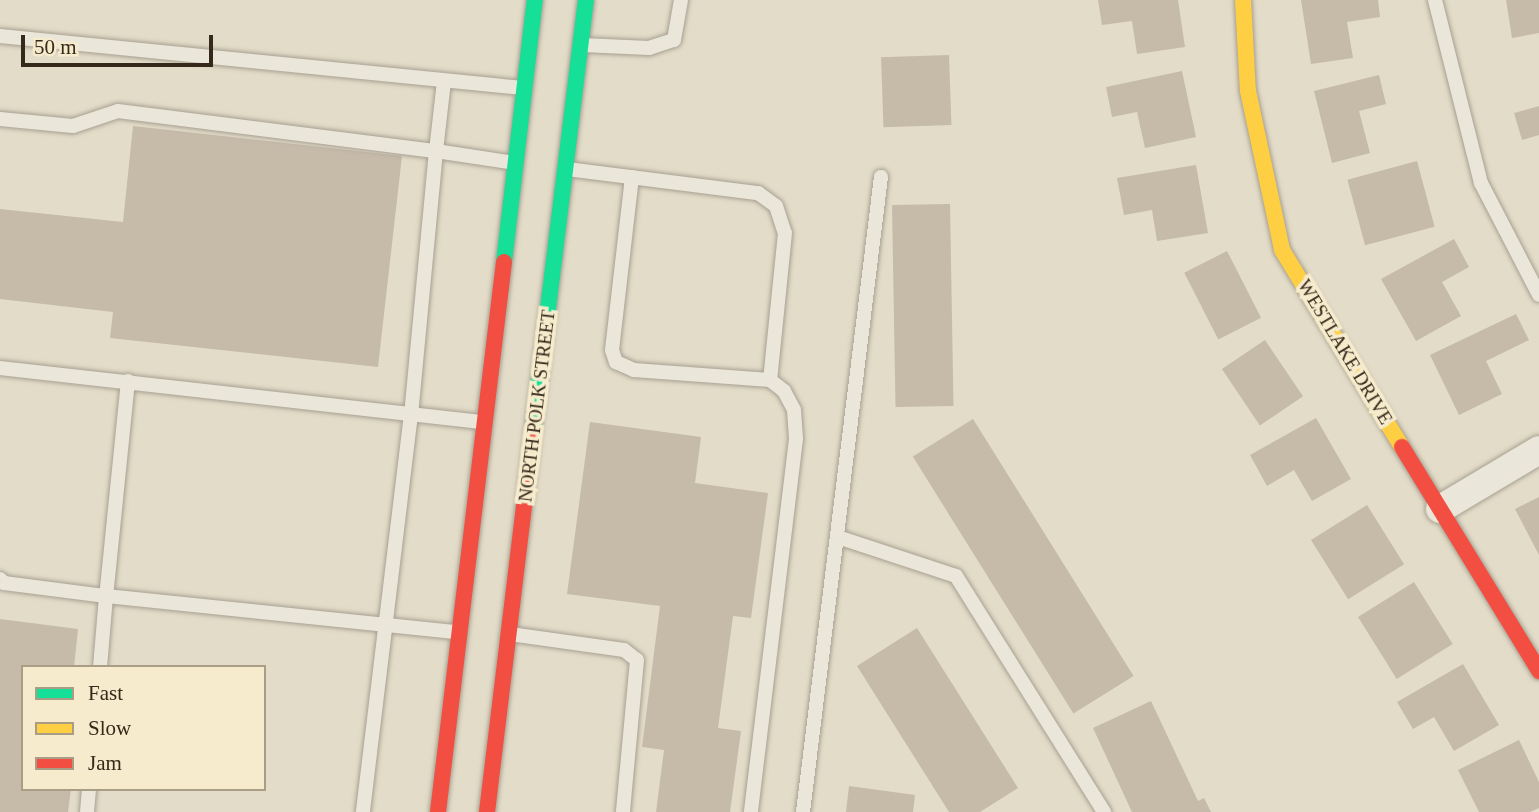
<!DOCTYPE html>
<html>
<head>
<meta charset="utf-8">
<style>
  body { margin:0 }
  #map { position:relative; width:1539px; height:812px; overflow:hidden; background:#e3dcc8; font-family:Georgia,serif }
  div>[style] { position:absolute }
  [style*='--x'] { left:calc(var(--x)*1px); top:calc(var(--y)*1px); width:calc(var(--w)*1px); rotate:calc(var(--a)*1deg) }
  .building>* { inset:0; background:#c6baa9; transform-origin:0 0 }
  .roads { filter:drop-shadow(0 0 2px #a7a092) drop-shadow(0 0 2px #a7a092) }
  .lane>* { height:14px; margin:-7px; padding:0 7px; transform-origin:7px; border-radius:7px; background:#ebe6da }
  .street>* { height:28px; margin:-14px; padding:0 14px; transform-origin:14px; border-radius:14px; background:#ebe6da }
  .fast>* { height:16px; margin:-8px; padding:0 8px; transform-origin:8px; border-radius:8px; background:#16e098 }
  .slow>* { height:16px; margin:-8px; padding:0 8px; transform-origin:8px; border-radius:8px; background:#ffcf43 }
  .jam>* { height:16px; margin:-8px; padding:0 8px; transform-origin:8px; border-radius:8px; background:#f24e42 }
  span { translate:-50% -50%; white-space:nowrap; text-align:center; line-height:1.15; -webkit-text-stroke:7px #f6ebcc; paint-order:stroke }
  .street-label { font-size:19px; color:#35291b }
  .legend { position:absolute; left:21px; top:665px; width:245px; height:126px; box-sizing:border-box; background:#f6ebcc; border:2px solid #a99d85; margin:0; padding:9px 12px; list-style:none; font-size:21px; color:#35291b }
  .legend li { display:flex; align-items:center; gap:14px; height:35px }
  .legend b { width:35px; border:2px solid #a99d85 }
  .scale { position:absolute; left:21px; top:35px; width:192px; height:32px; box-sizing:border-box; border:4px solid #35291b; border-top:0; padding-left:9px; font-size:21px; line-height:24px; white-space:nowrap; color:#35291b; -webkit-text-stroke:5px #f6ebcc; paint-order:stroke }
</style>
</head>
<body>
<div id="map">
  <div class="building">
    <div style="clip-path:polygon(1098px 0,1178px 0,1185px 47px,1137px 54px,1132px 21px,1102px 25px)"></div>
    <div style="clip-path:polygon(1301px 0,1378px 0,1380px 17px,1347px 22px,1353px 58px,1311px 64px)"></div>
    <div style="clip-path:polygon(1506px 0,1539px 0,1539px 33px,1512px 38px)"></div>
    <div style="left:949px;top:55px;width:70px;height:68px;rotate:88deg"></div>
    <div style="clip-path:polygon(1182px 71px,1196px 137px,1145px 148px,1137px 112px,1112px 117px,1106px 87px)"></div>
    <div style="clip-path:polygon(1379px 75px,1386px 104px,1359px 111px,1370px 153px,1332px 163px,1314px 91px)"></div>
    <div style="clip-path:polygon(1539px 106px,1539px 135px,1522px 140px,1514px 113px)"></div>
    <div style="clip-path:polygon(133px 126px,402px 156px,378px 367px,110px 338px,113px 312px,0 299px,0 209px,123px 222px)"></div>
    <div style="left:1417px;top:161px;width:68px;height:72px;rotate:75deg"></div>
    <div style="clip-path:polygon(1196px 165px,1208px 233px,1157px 241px,1152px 210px,1124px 215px,1117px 178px)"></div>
    <div style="left:950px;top:204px;width:202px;height:58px;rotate:89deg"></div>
    <div style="clip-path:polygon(1454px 239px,1469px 267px,1442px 282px,1461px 316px,1416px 341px,1381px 279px)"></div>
    <div style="left:1227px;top:251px;width:75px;height:48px;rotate:63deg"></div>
    <div style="clip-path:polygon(1516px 314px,1529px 340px,1486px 361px,1502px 394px,1459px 415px,1430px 355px)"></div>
    <div style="left:1265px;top:340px;width:68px;height:52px;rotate:56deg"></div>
    <div style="clip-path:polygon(1316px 418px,1351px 479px,1312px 501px,1294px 470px,1267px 486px,1250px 455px)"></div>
    <div style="left:973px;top:419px;width:303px;height:71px;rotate:58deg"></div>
    <div style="clip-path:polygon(590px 422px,701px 437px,695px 483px,768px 493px,751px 618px,733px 616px,718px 728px,741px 731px,730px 812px,656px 812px,664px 750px,642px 747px,660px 606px,567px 594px)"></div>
    <div style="clip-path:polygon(1539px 497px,1539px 555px,1515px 509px)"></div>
    <div style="left:1367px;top:505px;width:70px;height:66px;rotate:58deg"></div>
    <div style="left:1414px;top:582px;width:73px;height:66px;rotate:58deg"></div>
    <div style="clip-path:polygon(0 619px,78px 629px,74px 667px,23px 667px,23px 789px,71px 789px,68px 812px,0 812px)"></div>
    <div style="clip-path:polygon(917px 628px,1018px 788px,980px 812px,949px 812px,857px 666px)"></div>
    <div style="clip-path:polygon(1463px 664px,1499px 725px,1454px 751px,1434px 717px,1413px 729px,1397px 702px)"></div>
    <div style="clip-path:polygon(1151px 701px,1198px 801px,1204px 798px,1211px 812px,1132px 812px,1093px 728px)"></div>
    <div style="clip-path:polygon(1519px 740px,1539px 782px,1539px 808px,1530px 812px,1479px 812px,1458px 770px)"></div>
    <div style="clip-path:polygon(849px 786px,915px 795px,913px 812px,846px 812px)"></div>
  </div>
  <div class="roads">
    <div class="lane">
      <div style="--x:1435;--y:0;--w:189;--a:75.9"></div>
      <div style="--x:1481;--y:183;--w:126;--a:62.6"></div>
      <div style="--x:0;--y:36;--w:526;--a:5.68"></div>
      <div style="--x:582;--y:45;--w:67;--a:2.6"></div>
      <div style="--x:649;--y:48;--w:26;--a:-18"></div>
      <div style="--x:674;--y:40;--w:41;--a:-80.1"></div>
      <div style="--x:444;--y:81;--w:70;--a:96.5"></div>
      <div style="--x:436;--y:151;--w:79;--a:8.7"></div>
      <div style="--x:0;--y:119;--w:73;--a:5.5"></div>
      <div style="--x:73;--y:126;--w:47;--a:-18.4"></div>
      <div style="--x:118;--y:111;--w:321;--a:7.2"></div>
      <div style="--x:436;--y:151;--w:264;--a:95.4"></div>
      <div style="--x:411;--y:414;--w:401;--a:96.9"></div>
      <div style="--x:567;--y:169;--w:193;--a:7.2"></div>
      <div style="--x:758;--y:193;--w:22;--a:36"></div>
      <div style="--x:776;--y:206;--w:28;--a:72"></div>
      <div style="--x:785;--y:233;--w:148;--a:95.8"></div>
      <div style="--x:770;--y:380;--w:18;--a:38"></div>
      <div style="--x:784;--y:391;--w:21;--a:62"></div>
      <div style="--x:794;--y:410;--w:29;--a:86"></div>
      <div style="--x:796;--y:439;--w:376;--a:96.9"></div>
      <div style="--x:632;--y:177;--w:174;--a:96.6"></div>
      <div style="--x:612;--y:350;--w:13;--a:72"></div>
      <div style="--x:616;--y:362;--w:20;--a:24"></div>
      <div style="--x:634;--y:370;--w:136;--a:4.2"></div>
      <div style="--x:0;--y:368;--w:486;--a:6.4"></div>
      <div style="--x:128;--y:381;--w:216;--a:95.8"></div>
      <div style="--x:106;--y:596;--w:353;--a:5.9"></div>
      <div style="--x:838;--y:537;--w:124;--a:18.3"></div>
      <div style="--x:956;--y:576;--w:279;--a:57.9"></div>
      <div style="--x:0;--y:579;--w:6;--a:45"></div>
      <div style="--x:4;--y:583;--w:103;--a:7.3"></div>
      <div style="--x:106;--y:596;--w:71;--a:94.8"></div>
      <div style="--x:510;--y:634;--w:115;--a:8"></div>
      <div style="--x:624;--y:650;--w:16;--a:38"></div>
      <div style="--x:637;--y:660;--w:153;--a:95.3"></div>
      <div style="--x:87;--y:812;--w:23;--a:-85"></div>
      <div style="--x:803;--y:812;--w:640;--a:-83"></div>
    </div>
    <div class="street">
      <div style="--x:1440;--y:509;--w:115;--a:-30.8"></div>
    </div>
    <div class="fast">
      <div style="--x:504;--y:262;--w:264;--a:-83.3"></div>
      <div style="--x:533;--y:431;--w:434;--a:-83"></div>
    </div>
    <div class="slow">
      <div style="--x:1243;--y:0;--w:91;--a:86.9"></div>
      <div style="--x:1248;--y:91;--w:163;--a:77.9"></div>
      <div style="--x:1282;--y:250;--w:231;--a:58.7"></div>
    </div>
    <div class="jam">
      <div style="--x:1402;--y:447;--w:263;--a:58.5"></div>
      <div style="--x:438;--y:812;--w:554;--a:-83.16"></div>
      <div style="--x:487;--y:812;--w:384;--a:-83.1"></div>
    </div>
  </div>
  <div class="street-label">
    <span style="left:1345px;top:352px;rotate:59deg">WESTLAKE DRIVE</span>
    <span style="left:537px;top:406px;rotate:-83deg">NORTH POLK STREET</span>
  </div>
  <ul class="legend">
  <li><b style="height:9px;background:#16e098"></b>Fast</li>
  <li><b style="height:9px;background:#ffcf43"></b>Slow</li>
  <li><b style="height:9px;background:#f24e42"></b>Jam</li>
  </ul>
  <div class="scale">50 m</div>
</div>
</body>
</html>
